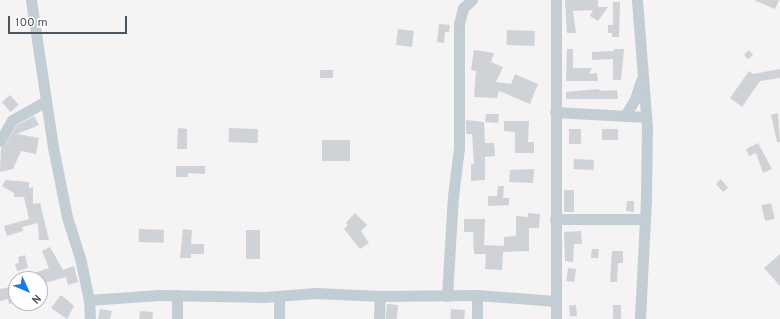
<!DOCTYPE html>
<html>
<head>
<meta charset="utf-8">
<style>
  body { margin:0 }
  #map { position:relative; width:780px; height:319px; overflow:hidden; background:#f5f3f3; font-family:Overpass,sans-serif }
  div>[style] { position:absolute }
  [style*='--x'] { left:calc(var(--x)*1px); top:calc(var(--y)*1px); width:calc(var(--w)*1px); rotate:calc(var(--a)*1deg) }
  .building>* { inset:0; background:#cfd2d7; transform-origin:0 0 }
  .minor>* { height:11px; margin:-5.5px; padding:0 5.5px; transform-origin:5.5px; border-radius:5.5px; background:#c3cdd4 }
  span { translate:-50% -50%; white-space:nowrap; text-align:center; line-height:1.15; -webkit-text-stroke:3px #fff; paint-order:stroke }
  .north { position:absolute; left:8px; top:271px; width:40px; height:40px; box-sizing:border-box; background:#fff; border:1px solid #b7bbc0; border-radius:50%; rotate:134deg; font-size:11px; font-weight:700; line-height:16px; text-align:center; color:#4a5661 }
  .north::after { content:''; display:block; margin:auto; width:14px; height:18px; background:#1979e8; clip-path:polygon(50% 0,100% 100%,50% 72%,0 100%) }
  .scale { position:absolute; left:8px; top:16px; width:119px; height:18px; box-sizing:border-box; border:2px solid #4a5661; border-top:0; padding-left:5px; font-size:12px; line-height:14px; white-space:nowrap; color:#4a5661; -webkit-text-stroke:3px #fff; paint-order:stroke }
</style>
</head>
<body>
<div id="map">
  <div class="building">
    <div style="clip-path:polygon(565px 0,598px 0,598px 7px,608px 7px,598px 21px,590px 16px,593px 10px,573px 11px,576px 33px,567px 33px)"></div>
    <div style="clip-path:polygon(754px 0,779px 0,775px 9px)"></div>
    <div style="clip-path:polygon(613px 2px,620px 2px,619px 37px,612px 37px,612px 33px,608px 33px,608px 25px,613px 25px)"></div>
    <div style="clip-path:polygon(439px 24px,450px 25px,449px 32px,445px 32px,444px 43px,437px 42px)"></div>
    <div style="left:398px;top:29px;width:16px;height:16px;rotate:7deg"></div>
    <div style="left:507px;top:30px;width:28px;height:15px;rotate:2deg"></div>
    <div style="clip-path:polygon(567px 49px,573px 49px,573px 68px,592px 68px,589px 74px,597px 73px,598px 81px,566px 81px)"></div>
    <div style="clip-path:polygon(614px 49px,624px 49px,621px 80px,613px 80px,613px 59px,592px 60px,592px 52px,614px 51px)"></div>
    <div style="clip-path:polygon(474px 50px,494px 53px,491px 62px,503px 67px,496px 82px,511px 84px,515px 74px,538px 84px,530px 104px,499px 91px,497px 98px,474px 97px,476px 71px,471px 70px)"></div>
    <div style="clip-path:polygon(749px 50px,753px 55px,748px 59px,744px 55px)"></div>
    <div style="clip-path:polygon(780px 69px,780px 78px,760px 81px,742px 107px,730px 98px,749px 71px,753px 74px)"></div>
    <div style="left:320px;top:70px;width:13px;height:8px"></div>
    <div style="clip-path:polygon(599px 89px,600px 91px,617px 90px,618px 99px,566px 99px,566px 92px)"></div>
    <div style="left:10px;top:95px;width:13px;height:11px;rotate:48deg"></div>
    <div style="clip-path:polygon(778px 113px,780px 142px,777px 142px,771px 115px)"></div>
    <div style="clip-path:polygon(486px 114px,499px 114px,498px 123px,485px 122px)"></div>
    <div style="clip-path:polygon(34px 116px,39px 125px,17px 134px,39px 138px,36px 154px,21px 151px,13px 169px,0 172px,1px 148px,6px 144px,17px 125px)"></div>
    <div style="clip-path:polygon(466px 120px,484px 122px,485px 143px,494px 143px,495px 156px,485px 157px,485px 180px,471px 181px,471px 164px,474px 164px,472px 134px,466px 134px)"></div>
    <div style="clip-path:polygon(504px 121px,529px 121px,528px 142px,534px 142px,534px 153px,515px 153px,515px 132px,504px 131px)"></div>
    <div style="clip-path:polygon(178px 128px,187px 129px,187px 149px,177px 149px)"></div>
    <div style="left:229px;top:128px;width:29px;height:14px;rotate:2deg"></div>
    <div style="left:569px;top:129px;width:12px;height:15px"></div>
    <div style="left:602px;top:129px;width:16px;height:11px"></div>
    <div style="left:322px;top:140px;width:28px;height:21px"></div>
    <div style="clip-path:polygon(758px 143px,772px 169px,763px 173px,756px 153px,749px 156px,746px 149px)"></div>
    <div style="left:574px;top:159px;width:20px;height:10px;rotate:3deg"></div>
    <div style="clip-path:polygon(176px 166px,205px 166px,205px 174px,188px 173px,188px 177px,176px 177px)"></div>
    <div style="clip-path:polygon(534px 169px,533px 183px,509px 182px,510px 170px)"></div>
    <div style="clip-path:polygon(721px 179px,728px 188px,723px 192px,716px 184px)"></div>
    <div style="clip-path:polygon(6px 180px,29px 182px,29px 188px,33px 187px,33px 204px,40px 203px,49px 240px,39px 240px,38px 223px,22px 227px,23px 231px,7px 236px,4px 226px,29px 219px,24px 197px,14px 197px,14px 193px,2px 186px)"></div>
    <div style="clip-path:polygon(498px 186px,504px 186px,503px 198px,509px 198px,509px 205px,488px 206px,488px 196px,497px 196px)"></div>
    <div style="left:564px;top:190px;width:10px;height:22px"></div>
    <div style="clip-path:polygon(627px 201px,634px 201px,634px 212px,626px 211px)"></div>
    <div style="left:771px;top:203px;width:16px;height:10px;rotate:76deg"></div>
    <div style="clip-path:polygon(355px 213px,367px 225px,361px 231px,369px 243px,360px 249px,344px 229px,348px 225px,346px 223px)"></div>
    <div style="clip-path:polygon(528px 213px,540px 214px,539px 228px,529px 228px,529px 251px,503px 252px,502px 270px,485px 269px,486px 254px,474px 254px,473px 232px,464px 232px,464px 219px,485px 219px,484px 245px,504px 246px,504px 237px,516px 236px,516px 216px,528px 217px)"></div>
    <div style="left:139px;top:229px;width:25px;height:13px;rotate:2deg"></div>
    <div style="clip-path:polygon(183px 229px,192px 230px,191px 244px,204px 244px,204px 254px,191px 254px,191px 258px,180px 258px)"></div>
    <div style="left:246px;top:230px;width:14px;height:29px"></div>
    <div style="clip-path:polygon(581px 231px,582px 244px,574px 244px,573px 262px,565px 261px,564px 232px)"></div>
    <div style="clip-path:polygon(50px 247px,63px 270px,74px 266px,78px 282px,68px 285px,66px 277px,42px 284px,40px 278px,22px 279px,22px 277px,49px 268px,42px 251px)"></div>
    <div style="clip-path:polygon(592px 249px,599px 249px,598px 258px,591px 258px)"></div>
    <div style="clip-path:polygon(612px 251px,623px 251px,623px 263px,618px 263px,617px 282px,610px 282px)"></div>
    <div style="clip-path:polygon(780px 254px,780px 286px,764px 268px)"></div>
    <div style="clip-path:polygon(25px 255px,28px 268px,17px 271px,15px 264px,19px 263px,18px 257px)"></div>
    <div style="left:568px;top:268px;width:8px;height:13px;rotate:7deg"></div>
    <div style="clip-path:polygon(15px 286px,16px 302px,9px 304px,8px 299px,0 301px,0 289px)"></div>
    <div style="clip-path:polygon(61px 295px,74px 306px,67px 319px,51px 308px)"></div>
    <div style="left:387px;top:304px;width:11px;height:15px;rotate:5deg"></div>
    <div style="left:576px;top:305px;width:11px;height:7px;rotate:85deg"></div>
    <div style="left:613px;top:305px;width:8px;height:14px"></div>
    <div style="clip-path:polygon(100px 309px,112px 311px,110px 319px,98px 319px)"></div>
    <div style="left:451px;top:309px;width:14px;height:10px;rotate:4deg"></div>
    <div style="left:140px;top:311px;width:13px;height:8px;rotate:4deg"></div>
  </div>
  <div class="minor">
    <div style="--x:31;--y:0;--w:149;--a:81.5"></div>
    <div style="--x:53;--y:147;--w:71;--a:78.7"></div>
    <div style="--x:67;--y:217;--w:43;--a:72.4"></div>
    <div style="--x:80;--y:258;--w:43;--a:77.9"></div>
    <div style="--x:89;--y:300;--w:19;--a:87"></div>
    <div style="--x:637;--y:0;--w:126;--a:85.5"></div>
    <div style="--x:647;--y:126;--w:73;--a:90.8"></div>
    <div style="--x:646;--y:199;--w:120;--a:92.9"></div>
    <div style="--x:555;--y:112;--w:91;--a:3.1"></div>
    <div style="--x:626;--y:114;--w:17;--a:-59"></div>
    <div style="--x:635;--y:99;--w:19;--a:-72"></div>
    <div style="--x:0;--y:141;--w:24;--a:-60"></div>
    <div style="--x:12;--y:120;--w:39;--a:-29"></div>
    <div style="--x:555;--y:219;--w:90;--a:0"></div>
    <div style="--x:477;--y:295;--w:24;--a:90"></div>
    <div style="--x:447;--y:296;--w:100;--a:-86.6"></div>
    <div style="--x:453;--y:196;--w:48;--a:-82.9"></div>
    <div style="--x:459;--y:148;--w:124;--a:-90"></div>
    <div style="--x:459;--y:24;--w:16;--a:-76"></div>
    <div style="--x:463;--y:8;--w:12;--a:-42"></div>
    <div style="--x:89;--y:300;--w:70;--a:-4.1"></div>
    <div style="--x:159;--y:295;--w:105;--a:1.1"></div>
    <div style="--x:264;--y:297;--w:52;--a:-4.4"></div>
    <div style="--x:316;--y:293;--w:64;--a:2.7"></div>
    <div style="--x:380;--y:296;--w:97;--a:-0.6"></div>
    <div style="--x:477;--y:295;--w:79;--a:4.3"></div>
    <div style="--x:177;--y:319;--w:24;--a:-90"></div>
    <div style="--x:279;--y:319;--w:23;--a:-90"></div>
    <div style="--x:379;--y:319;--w:23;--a:-88"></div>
    <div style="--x:556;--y:319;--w:319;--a:-90"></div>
  </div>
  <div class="north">N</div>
  <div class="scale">100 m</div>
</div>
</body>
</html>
